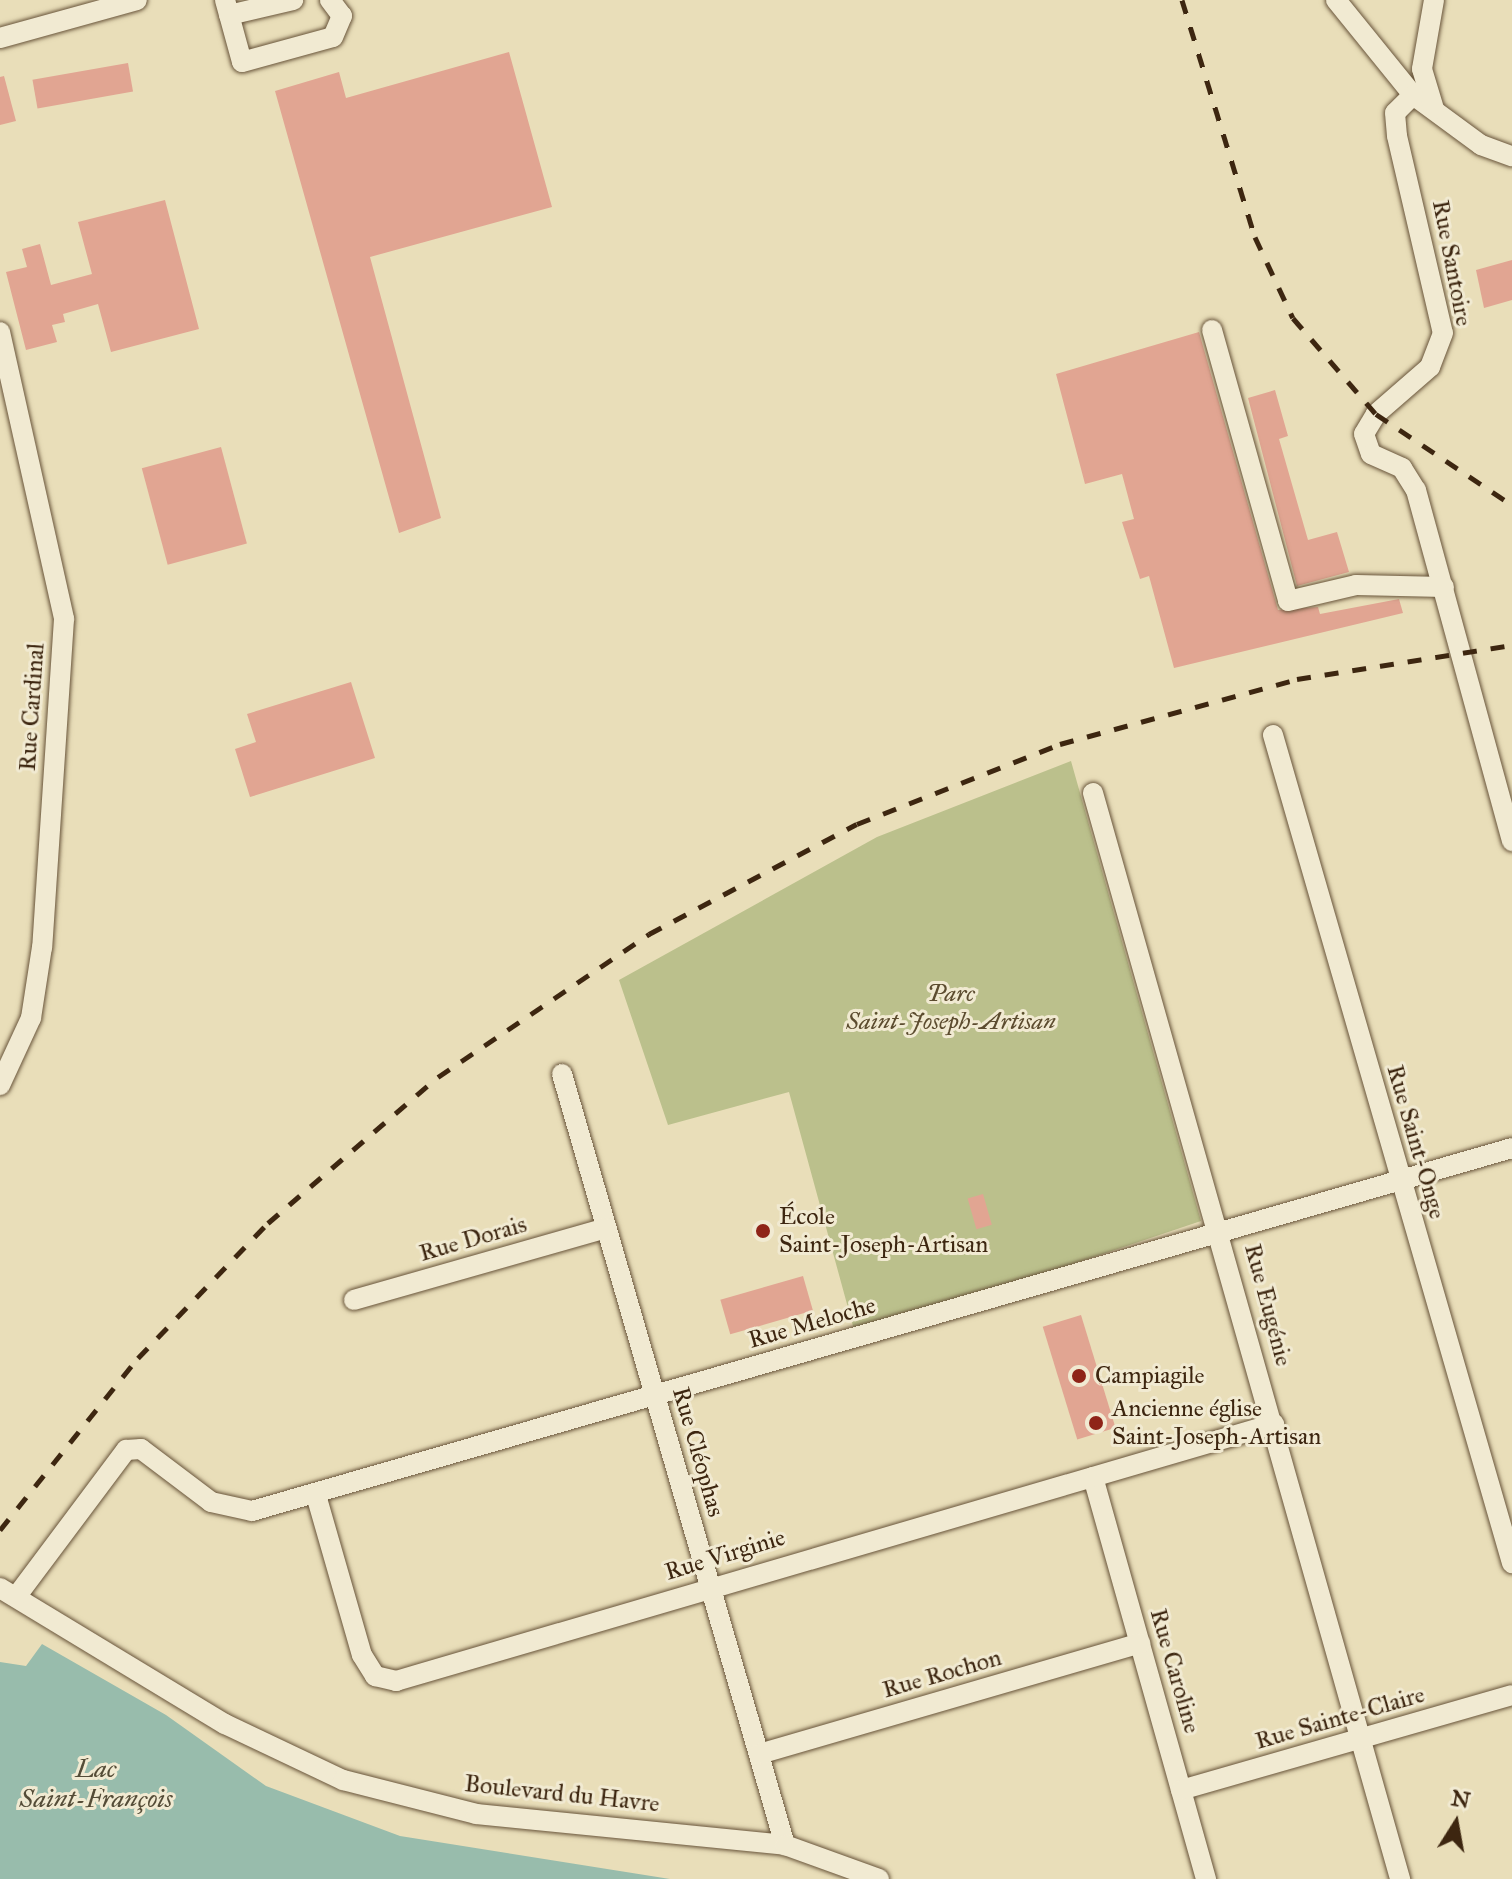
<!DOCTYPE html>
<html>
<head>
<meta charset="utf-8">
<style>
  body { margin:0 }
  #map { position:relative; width:1512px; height:1879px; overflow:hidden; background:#e9deb9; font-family:"IM FELL Great Primer",serif }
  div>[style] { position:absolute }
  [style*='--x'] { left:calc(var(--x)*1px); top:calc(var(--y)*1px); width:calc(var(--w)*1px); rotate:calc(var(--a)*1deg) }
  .green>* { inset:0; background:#bbc08c }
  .water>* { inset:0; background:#98bcac }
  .building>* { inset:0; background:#e1a592; transform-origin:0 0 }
  .roads { filter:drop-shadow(0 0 2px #68543a) drop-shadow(0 0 2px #68543a) }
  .minor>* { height:20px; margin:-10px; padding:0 10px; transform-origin:10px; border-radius:10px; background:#f1ead2 }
  .rail>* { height:5px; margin-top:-2.5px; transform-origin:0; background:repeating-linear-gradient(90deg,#3d2610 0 14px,transparent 0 28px) }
  .dots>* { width:22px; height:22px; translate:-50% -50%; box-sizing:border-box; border:4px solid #f1ead2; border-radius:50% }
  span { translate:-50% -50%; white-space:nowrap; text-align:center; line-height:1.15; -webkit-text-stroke:6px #f1ead2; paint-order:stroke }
  .street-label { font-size:24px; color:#3d2610 }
  .park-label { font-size:24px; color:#5c4c2f; font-style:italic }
  .poi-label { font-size:24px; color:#3d2610 }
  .left { translate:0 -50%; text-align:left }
  .water-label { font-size:26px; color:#544c37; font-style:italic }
  .north { position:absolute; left:1416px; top:1783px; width:80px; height:80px; -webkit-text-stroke:6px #f1ead2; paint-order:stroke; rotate:11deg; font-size:22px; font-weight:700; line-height:32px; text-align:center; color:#3d2610 }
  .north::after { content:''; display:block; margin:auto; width:28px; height:36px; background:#3d2610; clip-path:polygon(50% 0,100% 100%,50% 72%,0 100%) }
</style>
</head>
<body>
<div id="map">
  <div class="green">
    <div style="clip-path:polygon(1071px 761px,1201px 1221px,856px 1337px,789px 1092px,668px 1125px,619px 980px,877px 837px)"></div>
  </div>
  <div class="water">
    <div style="clip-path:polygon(42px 1644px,166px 1715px,266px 1786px,400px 1836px,670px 1879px,0 1879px,0 1662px,26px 1666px)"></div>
  </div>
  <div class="building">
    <div style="clip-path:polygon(509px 52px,552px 207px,370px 257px,441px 518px,399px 533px,275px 91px,339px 72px,346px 98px)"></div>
    <div style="left:128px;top:63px;width:29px;height:97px;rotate:80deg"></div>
    <div style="clip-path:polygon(4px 76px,16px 121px,0 125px,0 77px)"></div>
    <div style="clip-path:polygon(165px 200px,199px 329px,111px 352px,98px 304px,63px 314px,65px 322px,52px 325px,57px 342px,26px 350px,6px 272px,27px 267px,22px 249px,40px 244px,51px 285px,92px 274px,78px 222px)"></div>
    <div style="clip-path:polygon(1512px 260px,1512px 300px,1484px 308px,1476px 270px)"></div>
    <div style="clip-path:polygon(1199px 332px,1278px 610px,1318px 607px,1320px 614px,1399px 599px,1403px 613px,1174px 668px,1149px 576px,1140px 579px,1122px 522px,1134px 519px,1122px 474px,1085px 484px,1056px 374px)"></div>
    <div style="clip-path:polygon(1275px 390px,1288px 436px,1279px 439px,1308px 540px,1337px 532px,1349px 572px,1297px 586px,1248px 398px)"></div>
    <div style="left:221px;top:447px;width:100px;height:82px;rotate:75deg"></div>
    <div style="clip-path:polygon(351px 682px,375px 758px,250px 797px,235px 749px,256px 742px,247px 714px)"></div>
    <div style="left:983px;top:1194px;width:32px;height:16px;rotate:74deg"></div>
    <div style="left:803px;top:1276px;width:36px;height:86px;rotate:74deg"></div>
    <div style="left:1081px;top:1315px;width:118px;height:40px;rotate:73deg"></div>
  </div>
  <div class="roads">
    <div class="minor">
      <div style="--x:225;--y:0;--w:64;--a:74.7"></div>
      <div style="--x:242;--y:62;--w:94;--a:-15.4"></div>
      <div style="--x:333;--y:37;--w:23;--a:-67"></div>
      <div style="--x:342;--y:16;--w:20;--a:-127"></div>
      <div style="--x:1336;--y:0;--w:122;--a:51"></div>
      <div style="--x:1413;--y:95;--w:84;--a:36.3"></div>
      <div style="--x:1481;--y:145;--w:33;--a:20"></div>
      <div style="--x:1434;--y:0;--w:70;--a:99.9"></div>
      <div style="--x:1422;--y:69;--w:42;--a:73.3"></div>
      <div style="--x:229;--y:15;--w:66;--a:-13.2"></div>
      <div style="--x:0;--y:38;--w:142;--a:-15.5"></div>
      <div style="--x:1413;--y:95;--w:25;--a:135"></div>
      <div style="--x:1395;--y:113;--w:23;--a:85"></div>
      <div style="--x:1397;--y:136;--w:202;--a:76.9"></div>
      <div style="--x:1443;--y:333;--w:36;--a:111"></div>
      <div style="--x:1430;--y:367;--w:72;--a:139"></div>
      <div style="--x:1376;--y:414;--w:23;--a:121"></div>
      <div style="--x:1364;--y:434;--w:21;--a:71"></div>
      <div style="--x:1371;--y:454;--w:34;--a:24"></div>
      <div style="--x:1402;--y:468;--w:26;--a:58"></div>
      <div style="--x:1416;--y:490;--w:364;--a:74.7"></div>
      <div style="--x:1212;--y:330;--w:281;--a:74.3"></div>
      <div style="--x:1288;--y:601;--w:70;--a:-13.2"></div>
      <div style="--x:1356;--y:585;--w:88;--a:1.3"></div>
      <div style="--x:0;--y:332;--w:294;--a:77.4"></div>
      <div style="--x:64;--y:619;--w:329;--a:93.8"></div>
      <div style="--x:42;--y:947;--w:72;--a:98.8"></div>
      <div style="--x:31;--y:1018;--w:74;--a:114.8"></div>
      <div style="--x:1273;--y:735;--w:862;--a:73.9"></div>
      <div style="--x:1093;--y:793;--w:1129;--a:74.21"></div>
      <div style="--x:562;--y:1074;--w:803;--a:73.87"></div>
      <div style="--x:354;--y:1300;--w:262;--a:-15.9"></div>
      <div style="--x:1093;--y:1477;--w:418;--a:74.3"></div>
      <div style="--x:316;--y:1495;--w:166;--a:74"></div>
      <div style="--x:362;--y:1655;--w:25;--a:58"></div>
      <div style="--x:375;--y:1676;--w:22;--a:13"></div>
      <div style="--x:396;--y:1681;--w:915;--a:-16.32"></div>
      <div style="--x:0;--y:1588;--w:263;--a:31.2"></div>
      <div style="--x:225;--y:1724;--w:131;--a:25.4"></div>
      <div style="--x:343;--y:1780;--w:137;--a:14.3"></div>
      <div style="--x:476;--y:1814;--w:311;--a:5.7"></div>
      <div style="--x:785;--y:1845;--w:100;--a:19.9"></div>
      <div style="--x:19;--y:1593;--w:179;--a:-53.2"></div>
      <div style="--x:126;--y:1450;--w:15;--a:-4"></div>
      <div style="--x:141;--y:1449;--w:88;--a:37.1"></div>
      <div style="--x:211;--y:1502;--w:42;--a:12.4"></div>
      <div style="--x:252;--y:1511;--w:1311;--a:-16.07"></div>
      <div style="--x:759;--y:1754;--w:397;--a:-16.2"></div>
      <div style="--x:1181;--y:1790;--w:344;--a:-16"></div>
    </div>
  </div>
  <div class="rail">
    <div style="--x:1182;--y:0;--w:248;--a:72.9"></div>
    <div style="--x:1255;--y:237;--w:89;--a:64.9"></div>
    <div style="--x:1293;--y:318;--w:127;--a:49.2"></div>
    <div style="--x:1376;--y:414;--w:164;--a:33.8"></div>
    <div style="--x:0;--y:1530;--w:221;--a:-51.3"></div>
    <div style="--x:138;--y:1358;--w:187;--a:-46.1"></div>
    <div style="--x:268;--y:1223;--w:224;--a:-40.7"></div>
    <div style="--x:438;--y:1077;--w:255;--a:-34.1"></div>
    <div style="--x:649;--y:934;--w:235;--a:-27.9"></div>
    <div style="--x:857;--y:824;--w:218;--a:-21.5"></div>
    <div style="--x:1060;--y:744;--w:246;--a:-15.3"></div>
    <div style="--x:1297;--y:679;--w:218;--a:-9"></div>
  </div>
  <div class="dots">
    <div style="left:763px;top:1231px;background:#8f2418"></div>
    <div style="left:1079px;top:1376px;background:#8f2418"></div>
    <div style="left:1096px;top:1423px;background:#8f2418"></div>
  </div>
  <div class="street-label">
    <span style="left:1452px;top:263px;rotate:79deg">Rue Santoire</span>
    <span style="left:32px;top:707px;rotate:-86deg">Rue Cardinal</span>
    <span style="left:1416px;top:1142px;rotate:74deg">Rue Saint-Onge</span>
    <span style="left:473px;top:1239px;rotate:-16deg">Rue Dorais</span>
    <span style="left:1268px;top:1305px;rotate:75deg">Rue Eugénie</span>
    <span style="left:812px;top:1323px;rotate:-16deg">Rue Meloche</span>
    <span style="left:698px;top:1452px;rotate:74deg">Rue Cléophas</span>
    <span style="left:725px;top:1555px;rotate:-17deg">Rue Virginie</span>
    <span style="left:1175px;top:1671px;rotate:74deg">Rue Caroline</span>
    <span style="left:942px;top:1674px;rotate:-16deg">Rue Rochon</span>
    <span style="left:1340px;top:1718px;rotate:-16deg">Rue Sainte-Claire</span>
    <span style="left:562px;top:1794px;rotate:6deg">Boulevard du Havre</span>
  </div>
  <div class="park-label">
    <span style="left:951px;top:1008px">Parc<br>Saint-Joseph-Artisan</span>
  </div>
  <div class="poi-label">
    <span class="left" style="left:779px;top:1231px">École<br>Saint-Joseph-Artisan</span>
    <span class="left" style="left:1095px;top:1376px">Campiagile</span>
    <span class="left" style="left:1112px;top:1423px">Ancienne église<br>Saint-Joseph-Artisan</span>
  </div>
  <div class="water-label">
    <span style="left:96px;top:1784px">Lac<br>Saint-François</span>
  </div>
  <div class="north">N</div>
</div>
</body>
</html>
